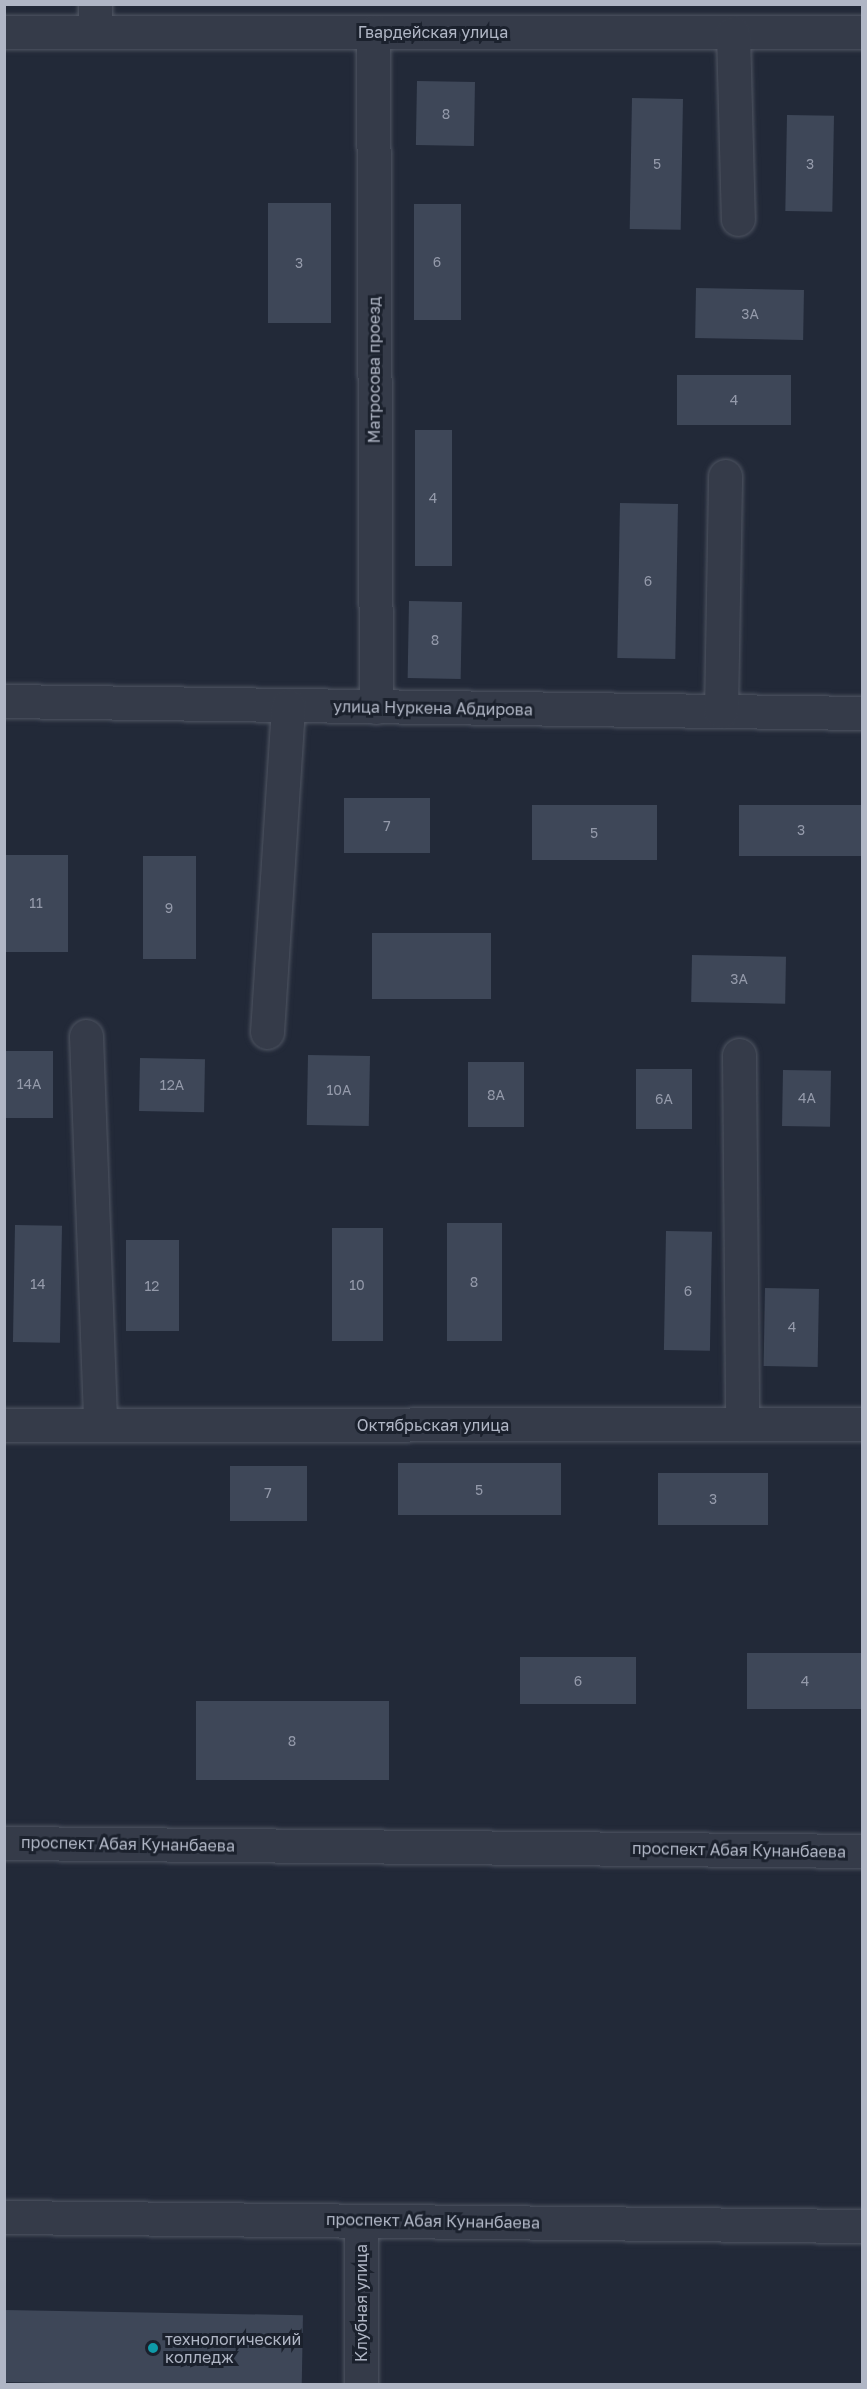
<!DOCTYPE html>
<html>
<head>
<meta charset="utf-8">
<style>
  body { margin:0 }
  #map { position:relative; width:867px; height:2389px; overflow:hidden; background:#222938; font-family:"Golos Text",sans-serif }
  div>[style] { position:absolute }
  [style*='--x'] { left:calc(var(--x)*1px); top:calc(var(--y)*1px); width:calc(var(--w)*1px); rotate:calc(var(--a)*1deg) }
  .building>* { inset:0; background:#3e4758; transform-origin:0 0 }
  .roads { filter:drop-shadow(0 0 2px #505663) drop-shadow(0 0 2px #505663) }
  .minor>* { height:33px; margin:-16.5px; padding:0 16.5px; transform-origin:16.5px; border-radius:16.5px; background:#353b49 }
  .dots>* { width:16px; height:16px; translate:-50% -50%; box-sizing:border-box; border:3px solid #1b212d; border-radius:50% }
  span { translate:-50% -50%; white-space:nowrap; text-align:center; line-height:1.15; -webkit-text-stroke:6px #1b212d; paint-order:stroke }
  .number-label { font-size:14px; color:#949aaa }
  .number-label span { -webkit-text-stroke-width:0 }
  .street-label { font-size:16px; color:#b0b6c5 }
  .poi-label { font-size:16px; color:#b0b6c5 }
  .left { translate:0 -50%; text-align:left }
  .frame { position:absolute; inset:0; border:6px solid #b0b6c5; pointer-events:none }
</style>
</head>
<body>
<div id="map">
  <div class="building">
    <div style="left:417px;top:81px;width:58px;height:64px;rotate:1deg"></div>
    <div style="left:632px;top:98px;width:51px;height:131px;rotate:1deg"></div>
    <div style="left:787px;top:115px;width:47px;height:96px;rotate:1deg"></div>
    <div style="left:268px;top:203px;width:63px;height:120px"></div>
    <div style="left:414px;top:204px;width:47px;height:116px"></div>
    <div style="left:696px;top:288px;width:108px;height:50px;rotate:1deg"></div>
    <div style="left:677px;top:375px;width:114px;height:50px"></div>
    <div style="left:415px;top:430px;width:37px;height:136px"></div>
    <div style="left:620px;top:503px;width:58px;height:155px;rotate:1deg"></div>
    <div style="left:409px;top:601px;width:53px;height:77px;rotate:1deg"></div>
    <div style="left:344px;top:798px;width:86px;height:55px"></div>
    <div style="left:532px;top:805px;width:125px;height:55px"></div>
    <div style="left:739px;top:805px;width:123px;height:51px"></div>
    <div style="left:5px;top:855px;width:63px;height:97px"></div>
    <div style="left:143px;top:856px;width:53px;height:103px"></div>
    <div style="left:372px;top:933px;width:119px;height:66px"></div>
    <div style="left:692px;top:955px;width:94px;height:47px;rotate:1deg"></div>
    <div style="left:4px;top:1051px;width:49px;height:67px"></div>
    <div style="left:308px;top:1055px;width:62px;height:70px;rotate:1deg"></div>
    <div style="left:140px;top:1058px;width:65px;height:53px;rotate:1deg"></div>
    <div style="left:468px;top:1062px;width:56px;height:65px"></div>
    <div style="left:636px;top:1069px;width:56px;height:60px"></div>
    <div style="left:783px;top:1070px;width:48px;height:56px;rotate:1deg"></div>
    <div style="left:447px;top:1223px;width:55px;height:118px"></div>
    <div style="left:15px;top:1225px;width:47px;height:117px;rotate:1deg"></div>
    <div style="left:332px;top:1228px;width:51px;height:113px"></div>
    <div style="left:666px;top:1231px;width:46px;height:119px;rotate:1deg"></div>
    <div style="left:126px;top:1240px;width:53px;height:91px"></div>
    <div style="left:765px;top:1288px;width:54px;height:78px;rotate:1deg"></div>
    <div style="left:398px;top:1463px;width:163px;height:52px"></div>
    <div style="left:230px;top:1466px;width:77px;height:55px"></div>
    <div style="left:658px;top:1473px;width:110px;height:52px"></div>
    <div style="left:747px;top:1653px;width:115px;height:56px"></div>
    <div style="left:520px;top:1657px;width:116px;height:47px"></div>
    <div style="left:196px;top:1701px;width:193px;height:79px"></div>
    <div style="left:4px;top:2310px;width:299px;height:72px;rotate:1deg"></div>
  </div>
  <div class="roads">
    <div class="minor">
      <div style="--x:95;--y:4;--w:28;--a:90"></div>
      <div style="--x:4;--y:32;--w:858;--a:0"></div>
      <div style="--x:373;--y:32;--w:675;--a:89.75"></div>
      <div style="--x:733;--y:33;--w:186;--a:88.5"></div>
      <div style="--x:4;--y:701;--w:858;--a:0.8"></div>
      <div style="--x:721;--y:711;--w:235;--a:-89"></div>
      <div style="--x:267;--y:1032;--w:327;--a:-86.3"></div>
      <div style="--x:86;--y:1036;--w:389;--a:87.9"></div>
      <div style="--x:739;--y:1055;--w:369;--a:89.5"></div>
      <div style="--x:4;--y:1425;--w:858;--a:-0.07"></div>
      <div style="--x:4;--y:1843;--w:858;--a:0.53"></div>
      <div style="--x:4;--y:2217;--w:858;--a:0.6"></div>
      <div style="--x:361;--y:2221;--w:163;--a:90"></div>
    </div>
  </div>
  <div class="dots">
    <div style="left:153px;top:2348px;background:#0f9aa8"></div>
  </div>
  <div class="number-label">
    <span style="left:446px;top:114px">8</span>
    <span style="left:657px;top:164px">5</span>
    <span style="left:810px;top:164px">3</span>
    <span style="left:437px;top:262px">6</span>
    <span style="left:299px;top:263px">3</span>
    <span style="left:750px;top:314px">3А</span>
    <span style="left:734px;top:400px">4</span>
    <span style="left:433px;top:498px">4</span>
    <span style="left:648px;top:581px">6</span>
    <span style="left:435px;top:640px">8</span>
    <span style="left:387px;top:826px">7</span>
    <span style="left:801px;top:830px">3</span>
    <span style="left:594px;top:833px">5</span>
    <span style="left:36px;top:903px">11</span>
    <span style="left:169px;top:908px">9</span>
    <span style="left:739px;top:979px">3А</span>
    <span style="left:29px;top:1084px">14А</span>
    <span style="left:172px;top:1085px">12А</span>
    <span style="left:339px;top:1090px">10А</span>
    <span style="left:496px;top:1095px">8А</span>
    <span style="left:807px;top:1098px">4А</span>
    <span style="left:664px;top:1099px">6А</span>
    <span style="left:474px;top:1282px">8</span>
    <span style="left:38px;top:1284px">14</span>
    <span style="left:357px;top:1285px">10</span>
    <span style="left:152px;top:1286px">12</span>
    <span style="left:688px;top:1291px">6</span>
    <span style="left:792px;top:1327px">4</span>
    <span style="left:479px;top:1490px">5</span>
    <span style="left:268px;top:1493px">7</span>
    <span style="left:713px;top:1499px">3</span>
    <span style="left:578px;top:1681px">6</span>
    <span style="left:805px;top:1681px">4</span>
    <span style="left:292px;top:1741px">8</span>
  </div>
  <div class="street-label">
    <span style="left:433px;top:32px">Гвардейская улица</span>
    <span style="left:374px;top:370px;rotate:-90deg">Матросова проезд</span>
    <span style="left:433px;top:708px;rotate:1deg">улица Нуркена Абдирова</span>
    <span style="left:433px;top:1425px">Октябрьская улица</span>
    <span style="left:128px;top:1844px;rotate:1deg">проспект Абая Кунанбаева</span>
    <span style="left:739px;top:1850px;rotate:1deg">проспект Абая Кунанбаева</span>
    <span style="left:433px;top:2221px;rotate:1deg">проспект Абая Кунанбаева</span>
    <span style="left:361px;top:2303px;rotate:-90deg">Клубная улица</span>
  </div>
  <div class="poi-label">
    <span class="left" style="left:165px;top:2348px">технологический<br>колледж</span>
  </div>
  <div class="frame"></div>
</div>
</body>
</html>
